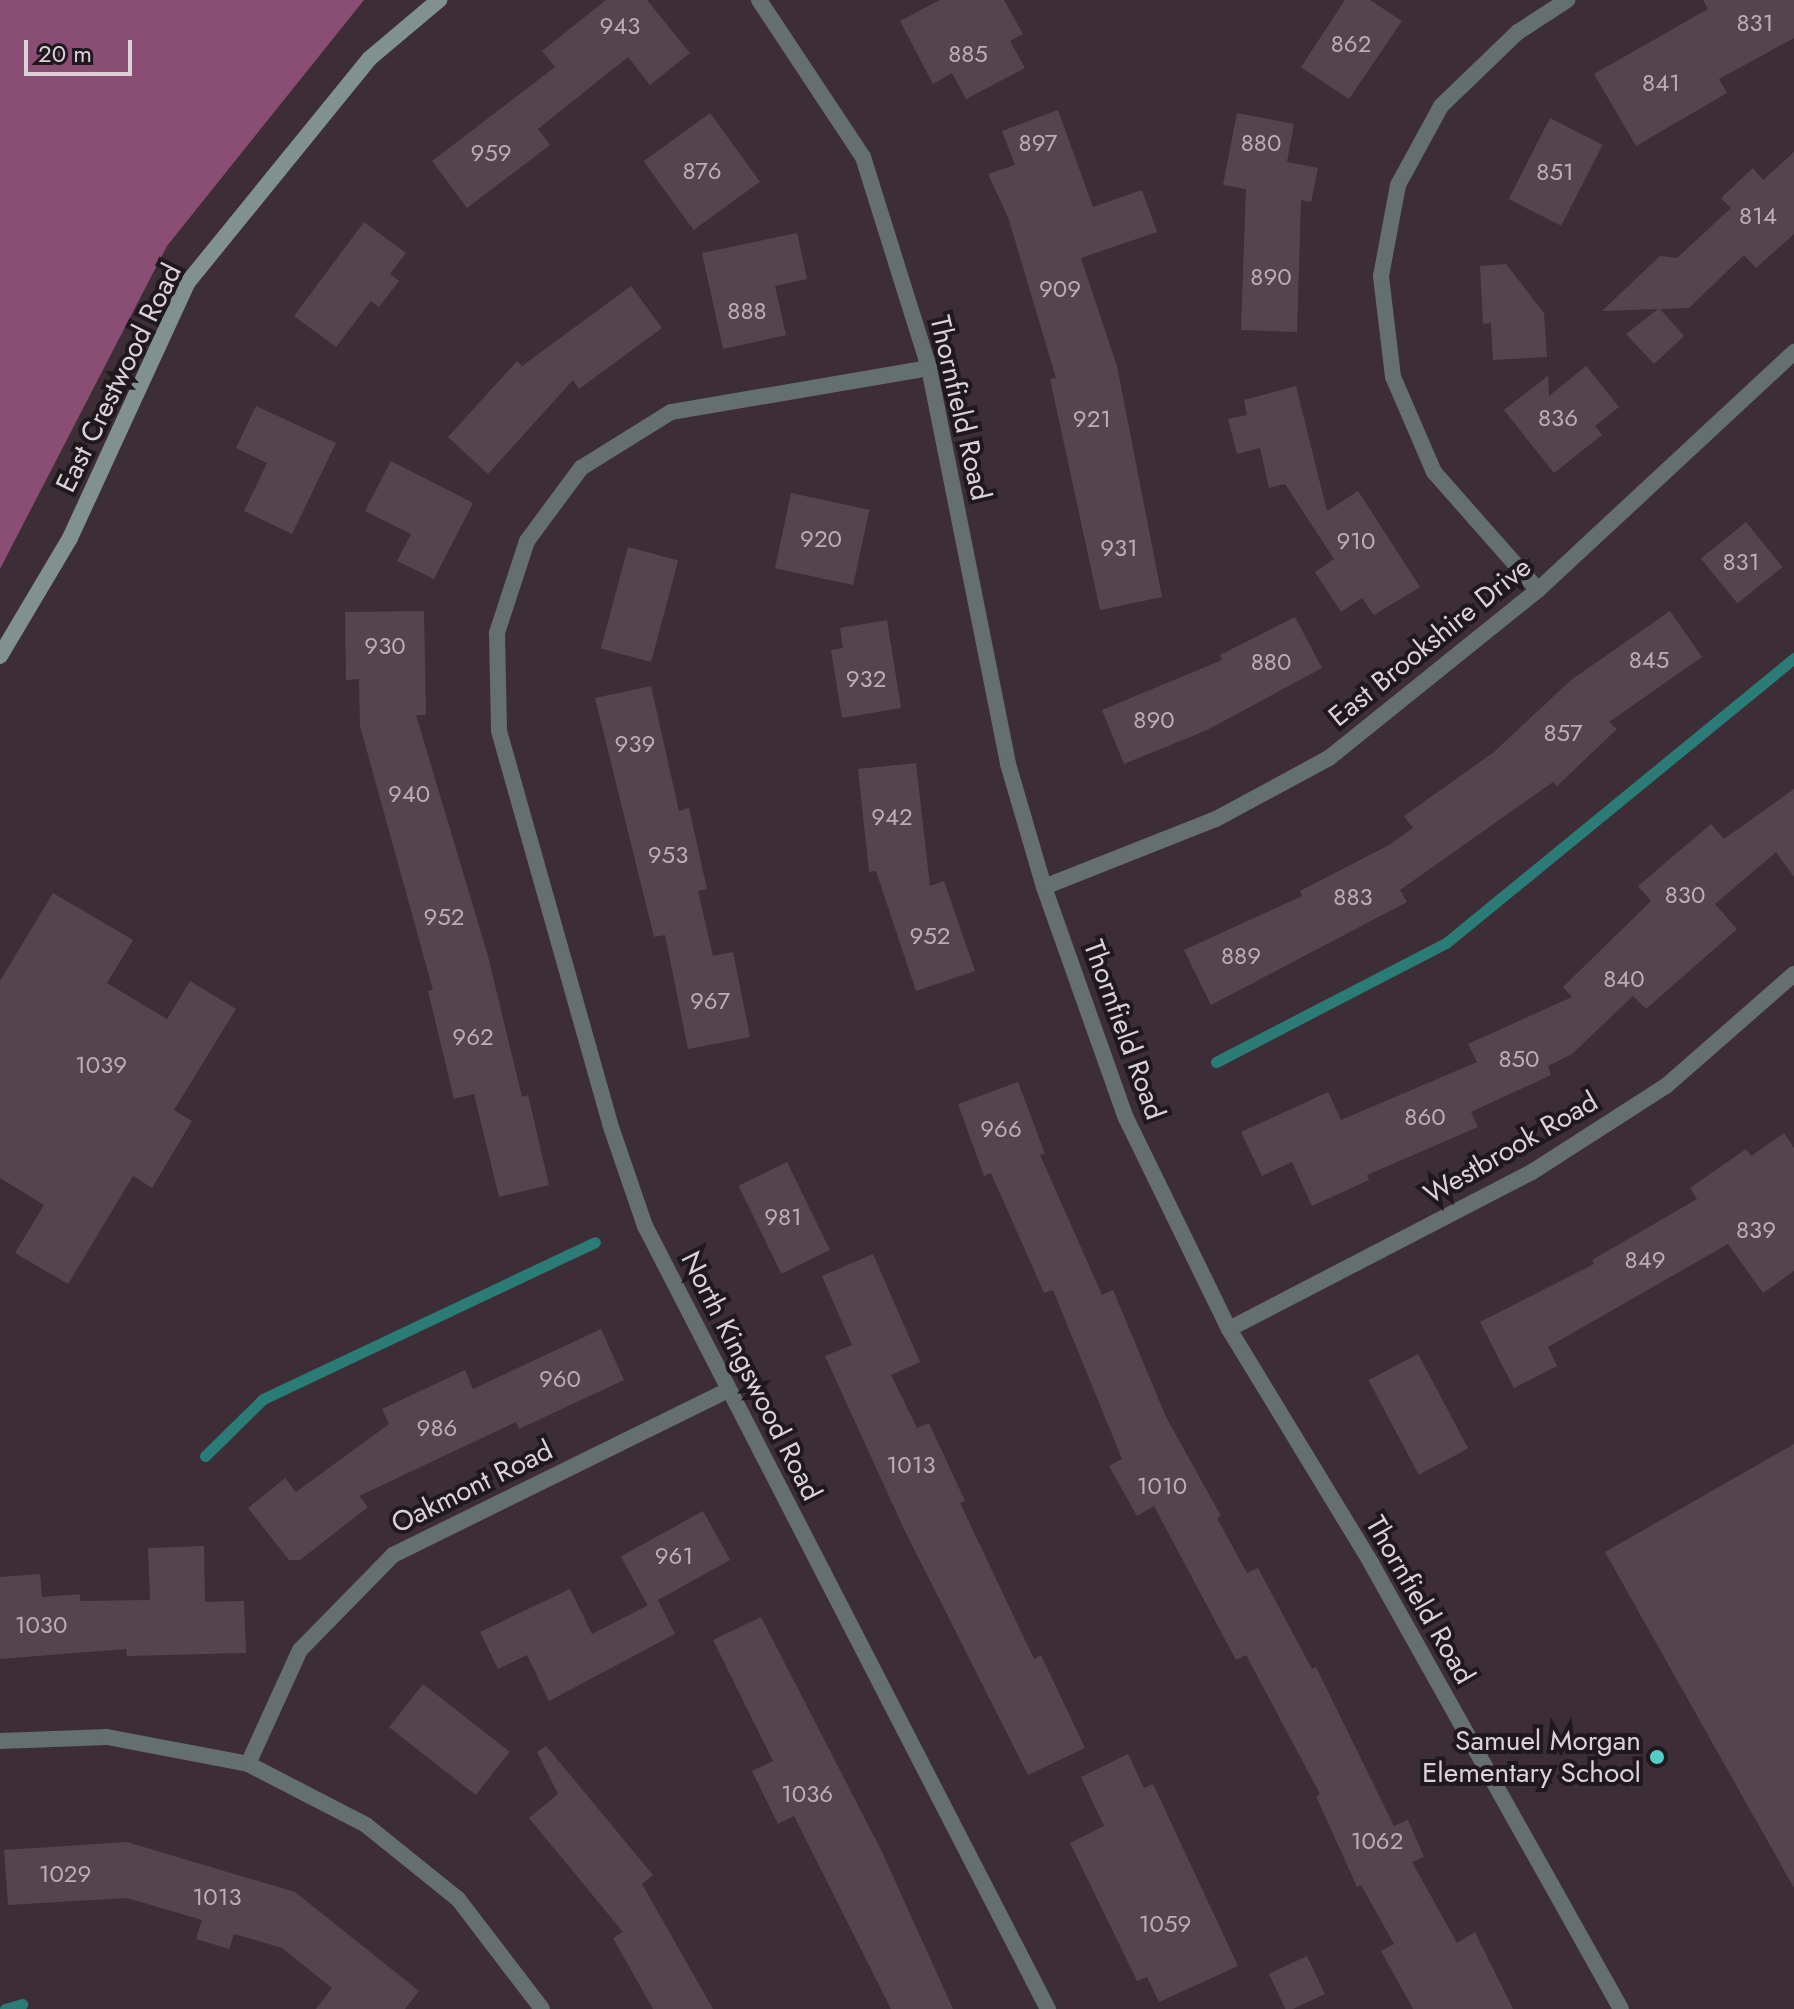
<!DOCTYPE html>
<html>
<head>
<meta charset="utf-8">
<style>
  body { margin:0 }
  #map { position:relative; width:1794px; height:2009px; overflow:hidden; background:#3d2d37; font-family:Jost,sans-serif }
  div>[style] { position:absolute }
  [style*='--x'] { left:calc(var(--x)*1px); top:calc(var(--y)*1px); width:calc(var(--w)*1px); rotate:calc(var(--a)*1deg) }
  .forest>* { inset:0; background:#8a4d74 }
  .stream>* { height:11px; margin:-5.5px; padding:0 5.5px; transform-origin:5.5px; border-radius:5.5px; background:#2b7c77 }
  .building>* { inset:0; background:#55444e; transform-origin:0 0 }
  .street>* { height:16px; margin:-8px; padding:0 8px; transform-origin:8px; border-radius:8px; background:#656f6e }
  .secondary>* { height:16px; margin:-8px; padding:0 8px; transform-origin:8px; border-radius:8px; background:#80918f }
  .dots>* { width:22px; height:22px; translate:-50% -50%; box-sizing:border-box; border:4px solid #1f181c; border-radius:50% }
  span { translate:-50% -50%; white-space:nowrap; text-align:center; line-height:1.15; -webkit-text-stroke:8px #1f181c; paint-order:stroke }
  .number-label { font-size:24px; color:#baaeb5 }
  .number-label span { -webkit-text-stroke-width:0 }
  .street-label { font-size:28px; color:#dbd1d7 }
  .poi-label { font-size:28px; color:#dbd1d7 }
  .right { translate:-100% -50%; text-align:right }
  .scale { position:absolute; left:24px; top:40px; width:108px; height:36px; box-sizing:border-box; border:4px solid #dbd1d7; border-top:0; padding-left:10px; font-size:24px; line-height:28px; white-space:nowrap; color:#dbd1d7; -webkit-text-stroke:6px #1f181c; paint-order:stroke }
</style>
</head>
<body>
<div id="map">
  <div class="forest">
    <div style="clip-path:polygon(0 0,364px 0,167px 246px,0 569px)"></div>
  </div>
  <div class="stream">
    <div style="--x:1216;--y:1062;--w:259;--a:-27.4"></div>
    <div style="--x:1446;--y:943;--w:450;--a:-39.3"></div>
    <div style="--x:205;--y:1456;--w:81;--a:-44.5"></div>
    <div style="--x:263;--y:1399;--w:367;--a:-25.3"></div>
    <div style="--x:5;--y:2009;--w:18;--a:-16"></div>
  </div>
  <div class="building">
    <div style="clip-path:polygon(606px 0,647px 0,690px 53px,650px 85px,628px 57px,538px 129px,550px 145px,467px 208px,432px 161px,555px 67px,542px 51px)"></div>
    <div style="clip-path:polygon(940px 0,1004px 0,1023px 34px,1010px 41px,1025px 68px,966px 99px,952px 73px,933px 84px,900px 21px)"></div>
    <div style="clip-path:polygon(1345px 0,1370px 0,1402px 21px,1349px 99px,1301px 67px)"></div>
    <div style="clip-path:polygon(1703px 0,1794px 0,1794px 38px,1719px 79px,1727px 93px,1636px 146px,1594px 74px,1708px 9px)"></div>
    <div style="clip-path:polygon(1058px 110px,1093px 207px,1142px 190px,1157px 232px,1081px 258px,1117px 366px,1162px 597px,1100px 610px,1050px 379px,1056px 378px,1008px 217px,988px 174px,1015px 165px,1002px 131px)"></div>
    <div style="left:710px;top:113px;width:85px;height:82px;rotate:54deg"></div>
    <div style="clip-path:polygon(1237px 113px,1294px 124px,1287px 162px,1318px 168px,1311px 202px,1301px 200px,1297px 332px,1241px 330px,1246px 189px,1223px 185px)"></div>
    <div style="left:1550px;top:118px;width:59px;height:91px;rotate:27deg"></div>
    <div style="clip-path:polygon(1794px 152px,1794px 234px,1756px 268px,1744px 255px,1689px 308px,1660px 309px,1684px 336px,1654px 364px,1626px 334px,1658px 309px,1602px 311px,1660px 256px,1677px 258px,1731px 208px,1721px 198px,1753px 168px,1763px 180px)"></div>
    <div style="clip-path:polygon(364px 222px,406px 253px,390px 274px,399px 281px,379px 307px,371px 301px,336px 347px,294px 316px)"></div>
    <div style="clip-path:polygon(797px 233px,807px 279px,775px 286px,786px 335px,723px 349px,702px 253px)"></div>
    <div style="clip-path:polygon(1506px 264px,1544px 313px,1547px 357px,1493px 360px,1491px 323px,1483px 324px,1480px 266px)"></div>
    <div style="clip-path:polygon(631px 286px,662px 328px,579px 389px,573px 380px,488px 474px,448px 437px,517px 361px,522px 366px)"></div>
    <div style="clip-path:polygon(1586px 366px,1619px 407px,1595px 426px,1602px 435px,1554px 473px,1504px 410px,1548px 376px,1549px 396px)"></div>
    <div style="clip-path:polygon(1296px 386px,1327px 511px,1358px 491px,1420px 587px,1374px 615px,1362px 598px,1341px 612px,1315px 572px,1334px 559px,1285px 484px,1269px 488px,1260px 448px,1237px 454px,1228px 419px,1247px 415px,1244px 400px)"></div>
    <div style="clip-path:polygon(256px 406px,336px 443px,292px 534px,244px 511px,267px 463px,236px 448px)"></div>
    <div style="clip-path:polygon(391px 461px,473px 503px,434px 579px,397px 561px,411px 534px,365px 511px)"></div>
    <div style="left:791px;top:493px;width:80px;height:77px;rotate:12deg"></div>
    <div style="left:1746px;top:522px;width:58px;height:58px;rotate:51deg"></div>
    <div style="left:628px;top:547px;width:52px;height:105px;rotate:15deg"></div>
    <div style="clip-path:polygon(424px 611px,426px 715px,416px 715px,488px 956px,522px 1097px,528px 1095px,549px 1185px,499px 1197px,474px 1094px,454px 1099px,428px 991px,433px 990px,360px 726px,359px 679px,346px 680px,345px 612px)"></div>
    <div style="clip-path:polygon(1670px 611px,1702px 657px,1609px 722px,1617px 729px,1557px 786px,1553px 782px,1400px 890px,1407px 902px,1211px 1005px,1184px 950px,1302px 896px,1300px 891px,1389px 845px,1413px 828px,1404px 816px,1494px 752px,1571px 680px)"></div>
    <div style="clip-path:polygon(1295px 617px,1322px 668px,1207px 730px,1124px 764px,1102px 710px,1222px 660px,1220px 655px)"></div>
    <div style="clip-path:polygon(887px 620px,901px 708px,842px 718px,831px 650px,843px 648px,840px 628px)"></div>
    <div style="clip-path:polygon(651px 686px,679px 811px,689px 808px,707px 889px,698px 891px,713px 956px,733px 952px,750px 1037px,688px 1049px,665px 935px,654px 937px,595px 698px)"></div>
    <div style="clip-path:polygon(916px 763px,930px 886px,944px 881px,975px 971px,916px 991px,876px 871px,869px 872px,858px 769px)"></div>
    <div style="clip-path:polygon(1794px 789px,1794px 877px,1776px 852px,1715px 904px,1737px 929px,1646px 1009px,1633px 996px,1572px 1054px,1548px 1066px,1551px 1075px,1471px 1112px,1478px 1127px,1367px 1175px,1369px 1180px,1312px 1206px,1292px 1162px,1262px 1176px,1241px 1132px,1328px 1092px,1341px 1120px,1477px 1062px,1468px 1044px,1572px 997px,1563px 987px,1651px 901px,1638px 886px,1711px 824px,1724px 839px)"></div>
    <div style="clip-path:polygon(53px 893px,133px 940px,107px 983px,167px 1019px,190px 981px,236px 1009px,174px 1110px,192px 1121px,152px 1188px,133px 1176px,68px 1284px,15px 1253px,44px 1205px,0 1178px,0 981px)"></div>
    <div style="clip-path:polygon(1018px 1082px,1045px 1154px,1040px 1155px,1102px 1295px,1113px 1290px,1166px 1417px,1221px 1516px,1217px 1518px,1247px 1573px,1258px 1568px,1312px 1669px,1316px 1667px,1394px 1826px,1408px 1820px,1424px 1857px,1412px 1862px,1457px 1943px,1475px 1932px,1513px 2009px,1413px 2009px,1381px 1951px,1394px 1944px,1361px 1885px,1357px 1887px,1316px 1796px,1320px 1794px,1246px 1655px,1236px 1660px,1154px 1506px,1137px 1516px,1109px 1466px,1122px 1459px,1053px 1290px,1044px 1293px,991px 1173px,984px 1176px,958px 1104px)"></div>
    <div style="clip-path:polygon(1784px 1133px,1794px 1148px,1794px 1271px,1763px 1293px,1728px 1244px,1548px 1347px,1557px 1366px,1514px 1388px,1480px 1322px,1594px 1264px,1592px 1260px,1697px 1199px,1690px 1188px,1746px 1149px,1751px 1156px)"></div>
    <div style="left:787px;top:1162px;width:98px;height:54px;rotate:64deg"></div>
    <div style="clip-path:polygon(873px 1254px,920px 1362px,891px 1375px,917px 1428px,929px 1423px,965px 1501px,960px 1503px,1034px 1659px,1041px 1655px,1085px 1748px,1028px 1775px,904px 1529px,825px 1356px,852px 1345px,822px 1276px)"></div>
    <div style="clip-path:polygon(601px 1329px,624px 1380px,519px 1429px,516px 1422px,359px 1496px,368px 1507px,300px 1560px,289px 1560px,248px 1508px,285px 1478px,296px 1492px,389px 1424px,382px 1409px,465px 1370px,473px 1389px)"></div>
    <div style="left:1418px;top:1354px;width:107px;height:56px;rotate:62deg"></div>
    <div style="clip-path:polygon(1794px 1444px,1794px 1888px,1605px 1552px)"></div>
    <div style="left:703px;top:1511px;width:56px;height:94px;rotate:61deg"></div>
    <div style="clip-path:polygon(204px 1546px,205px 1602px,244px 1601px,246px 1653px,127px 1656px,126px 1649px,0 1659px,0 1577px,40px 1574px,42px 1597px,80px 1594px,80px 1601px,150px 1600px,148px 1548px)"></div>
    <div style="clip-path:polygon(570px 1589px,592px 1634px,658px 1600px,675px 1634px,549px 1701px,527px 1655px,498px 1669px,480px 1632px)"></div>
    <div style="clip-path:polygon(761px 1617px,882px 1852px,953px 2009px,891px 2009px,794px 1816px,778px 1824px,752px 1771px,773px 1761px,713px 1640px)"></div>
    <div style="left:423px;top:1684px;width:110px;height:55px;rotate:38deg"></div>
    <div style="clip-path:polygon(546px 1746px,653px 1875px,642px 1884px,713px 2009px,653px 2009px,613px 1938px,623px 1932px,529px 1818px,558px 1794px,537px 1752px)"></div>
    <div style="clip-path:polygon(1128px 1754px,1144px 1788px,1153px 1784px,1238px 1966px,1159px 2002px,1147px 1977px,1137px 1981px,1070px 1843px,1104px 1826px,1081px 1777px)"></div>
    <div style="clip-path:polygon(127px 1842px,295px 1892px,419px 1991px,405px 2009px,316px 2009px,332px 1988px,282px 1948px,234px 1934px,229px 1949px,196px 1939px,202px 1920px,127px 1898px,8px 1905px,4px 1850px)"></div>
    <div style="left:1307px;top:1956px;width:42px;height:42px;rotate:65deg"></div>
  </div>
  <div class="street">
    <div style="--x:759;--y:0;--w:188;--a:56.5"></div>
    <div style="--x:863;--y:157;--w:221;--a:72.6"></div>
    <div style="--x:929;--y:368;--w:404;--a:78.7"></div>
    <div style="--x:1008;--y:764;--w:128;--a:73.7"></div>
    <div style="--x:1044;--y:887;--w:245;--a:70.5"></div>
    <div style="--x:1126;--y:1118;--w:235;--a:64"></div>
    <div style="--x:1229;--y:1329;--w:274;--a:58.7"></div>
    <div style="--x:1371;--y:1563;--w:511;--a:60.73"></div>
    <div style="--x:929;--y:368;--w:262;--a:170.3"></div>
    <div style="--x:671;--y:412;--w:106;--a:148.1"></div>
    <div style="--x:581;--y:468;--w:91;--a:126.5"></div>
    <div style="--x:527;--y:541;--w:97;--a:108.1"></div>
    <div style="--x:497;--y:633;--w:98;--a:88.8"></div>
    <div style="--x:499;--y:731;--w:408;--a:74.2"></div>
    <div style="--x:610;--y:1124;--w:108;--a:71.1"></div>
    <div style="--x:645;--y:1226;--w:881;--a:62.77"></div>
    <div style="--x:1538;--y:590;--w:157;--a:-131.4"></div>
    <div style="--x:1434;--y:472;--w:103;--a:-113.3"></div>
    <div style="--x:1393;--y:377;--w:102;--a:-96.8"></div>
    <div style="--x:1381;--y:276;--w:93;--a:-79.4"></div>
    <div style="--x:1398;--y:185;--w:90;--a:-61.4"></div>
    <div style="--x:1441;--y:106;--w:107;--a:-43.9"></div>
    <div style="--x:1518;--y:32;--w:59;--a:-33.1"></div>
    <div style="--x:1044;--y:887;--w:185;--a:-21.6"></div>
    <div style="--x:1216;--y:819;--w:128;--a:-28.4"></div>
    <div style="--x:1329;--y:758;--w:268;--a:-38.8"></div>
    <div style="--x:1538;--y:590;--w:350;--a:-42.9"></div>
    <div style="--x:1229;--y:1329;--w:341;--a:-27.4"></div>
    <div style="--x:1532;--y:1172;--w:159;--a:-32.7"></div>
    <div style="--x:1666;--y:1086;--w:170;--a:-41.2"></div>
    <div style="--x:0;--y:1741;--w:107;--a:-2.1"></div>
    <div style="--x:107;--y:1737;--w:144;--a:10.8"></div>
    <div style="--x:248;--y:1764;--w:133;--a:27.3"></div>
    <div style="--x:366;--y:1825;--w:118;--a:38.8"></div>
    <div style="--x:458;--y:1899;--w:138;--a:52.6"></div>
    <div style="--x:248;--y:1764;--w:125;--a:-65.5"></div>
    <div style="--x:300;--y:1650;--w:133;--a:-45.6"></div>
    <div style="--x:393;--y:1555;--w:374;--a:-26.2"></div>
  </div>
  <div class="secondary">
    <div style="--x:0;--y:656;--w:137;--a:-59.3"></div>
    <div style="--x:70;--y:538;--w:282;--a:-65.3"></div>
    <div style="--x:188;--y:282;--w:287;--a:-50.9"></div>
    <div style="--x:369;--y:59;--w:92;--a:-40.1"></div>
  </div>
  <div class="dots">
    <div style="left:1657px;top:1757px;background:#54cdc7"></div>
  </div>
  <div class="number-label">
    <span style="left:1755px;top:23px">831</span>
    <span style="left:620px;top:26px">943</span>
    <span style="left:1351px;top:44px">862</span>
    <span style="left:968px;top:54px">885</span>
    <span style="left:1661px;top:83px">841</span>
    <span style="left:1038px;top:143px">897</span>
    <span style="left:1261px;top:143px">880</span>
    <span style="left:491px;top:153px">959</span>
    <span style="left:702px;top:171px">876</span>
    <span style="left:1555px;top:172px">851</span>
    <span style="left:1758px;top:216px">814</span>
    <span style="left:1271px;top:277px">890</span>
    <span style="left:1060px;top:289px">909</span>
    <span style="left:747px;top:311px">888</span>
    <span style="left:1558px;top:418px">836</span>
    <span style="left:1092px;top:419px">921</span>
    <span style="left:821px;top:539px">920</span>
    <span style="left:1356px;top:541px">910</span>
    <span style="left:1119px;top:548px">931</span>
    <span style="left:1741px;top:562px">831</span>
    <span style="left:385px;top:646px">930</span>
    <span style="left:1649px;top:660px">845</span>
    <span style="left:1271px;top:662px">880</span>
    <span style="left:866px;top:679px">932</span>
    <span style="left:1154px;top:720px">890</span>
    <span style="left:1563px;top:733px">857</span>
    <span style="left:635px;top:744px">939</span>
    <span style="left:409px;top:794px">940</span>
    <span style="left:892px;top:817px">942</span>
    <span style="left:668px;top:855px">953</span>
    <span style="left:1685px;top:895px">830</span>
    <span style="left:1353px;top:897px">883</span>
    <span style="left:444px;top:917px">952</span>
    <span style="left:930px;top:936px">952</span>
    <span style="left:1241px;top:956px">889</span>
    <span style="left:1624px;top:979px">840</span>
    <span style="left:710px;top:1001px">967</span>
    <span style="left:473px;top:1037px">962</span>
    <span style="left:1519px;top:1059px">850</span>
    <span style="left:101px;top:1065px">1039</span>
    <span style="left:1425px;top:1117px">860</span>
    <span style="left:1001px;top:1129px">966</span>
    <span style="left:783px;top:1217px">981</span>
    <span style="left:1756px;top:1230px">839</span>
    <span style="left:1645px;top:1260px">849</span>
    <span style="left:560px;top:1379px">960</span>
    <span style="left:437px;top:1428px">986</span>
    <span style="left:911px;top:1465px">1013</span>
    <span style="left:1162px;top:1486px">1010</span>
    <span style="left:674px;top:1556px">961</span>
    <span style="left:41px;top:1625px">1030</span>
    <span style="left:807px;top:1794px">1036</span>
    <span style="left:1377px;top:1841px">1062</span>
    <span style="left:65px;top:1874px">1029</span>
    <span style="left:217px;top:1897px">1013</span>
    <span style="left:1165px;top:1924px">1059</span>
  </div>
  <div class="street-label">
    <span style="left:119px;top:378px;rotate:-64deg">East Crestwood Road</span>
    <span style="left:960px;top:408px;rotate:77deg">Thornfield Road</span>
    <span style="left:1430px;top:642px;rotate:-39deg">East Brookshire Drive</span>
    <span style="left:1124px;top:1030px;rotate:70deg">Thornfield Road</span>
    <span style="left:1511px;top:1148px;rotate:-30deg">Westbrook Road</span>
    <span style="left:751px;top:1376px;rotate:63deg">North Kingswood Road</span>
    <span style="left:472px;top:1487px;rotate:-26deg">Oakmont Road</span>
    <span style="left:1420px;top:1600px;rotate:60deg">Thornfield Road</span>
  </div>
  <div class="poi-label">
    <span class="right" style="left:1641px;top:1757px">Samuel Morgan<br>Elementary School</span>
  </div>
  <div class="scale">20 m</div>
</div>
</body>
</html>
